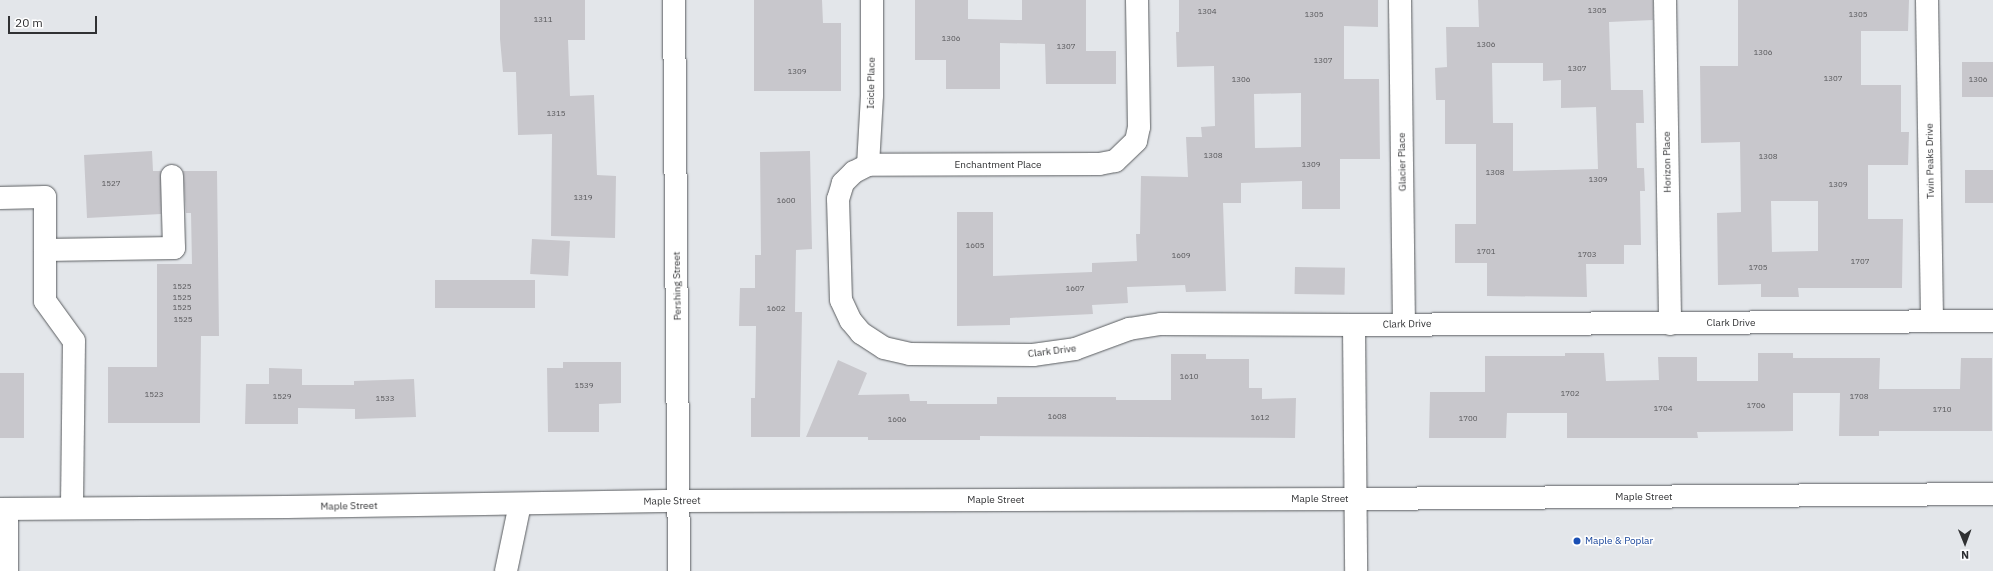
<!DOCTYPE html>
<html>
<head>
<meta charset="utf-8">
<style>
  body { margin:0 }
  #map { position:relative; width:1993px; height:571px; overflow:hidden; background:#e3e6ea; font-family:"IBM Plex Sans",sans-serif }
  div>[style] { position:absolute }
  [style*='--x'] { left:calc(var(--x)*1px); top:calc(var(--y)*1px); width:calc(var(--w)*1px); rotate:calc(var(--a)*1deg) }
  .building>* { inset:0; background:#c8c7cc; transform-origin:0 0 }
  .roads { filter:drop-shadow(0 0 1px #5a5d60) drop-shadow(0 0 1px #5a5d60) }
  .minor>* { height:22px; margin:-11px; padding:0 11px; transform-origin:11px; border-radius:11px; background:#fff }
  .dots>* { width:11px; height:11px; translate:-50% -50%; box-sizing:border-box; border:2px solid #fff; border-radius:50% }
  span { translate:-50% -50%; white-space:nowrap; text-align:center; line-height:1.15; -webkit-text-stroke:3px #fff; paint-order:stroke }
  .number-label { font-size:8px; color:#565659 }
  .number-label span { -webkit-text-stroke-width:0 }
  .street-label { font-size:10px; color:#303133 }
  .transit-label { font-size:10px; color:#164399 }
  .left { translate:0 -50%; text-align:left }
  .north { position:absolute; left:1945px; top:523px; width:40px; height:40px; -webkit-text-stroke:3px #fff; paint-order:stroke; rotate:179deg; font-size:11px; font-weight:700; line-height:16px; text-align:center; color:#303133 }
  .north::after { content:''; display:block; margin:auto; width:14px; height:18px; background:#303133; clip-path:polygon(50% 0,100% 100%,50% 72%,0 100%) }
  .scale { position:absolute; left:8px; top:16px; width:89px; height:18px; box-sizing:border-box; border:2px solid #303133; border-top:0; padding-left:5px; font-size:12px; line-height:14px; white-space:nowrap; color:#303133; -webkit-text-stroke:3px #fff; paint-order:stroke }
</style>
</head>
<body>
<div id="map">
  <div class="building">
    <div style="clip-path:polygon(500px 0,585px 0,585px 40px,568px 40px,570px 96px,594px 95px,597px 175px,616px 176px,615px 238px,551px 236px,552px 134px,518px 135px,516px 72px,503px 72px,500px 39px)"></div>
    <div style="clip-path:polygon(754px 0,822px 0,823px 23px,841px 23px,841px 91px,754px 91px)"></div>
    <div style="clip-path:polygon(915px 0,968px 0,968px 19px,1022px 20px,1022px 0,1086px 0,1086px 51px,1116px 51px,1116px 84px,1046px 84px,1045px 44px,1000px 43px,1000px 89px,946px 89px,946px 60px,915px 60px)"></div>
    <div style="clip-path:polygon(evenodd,1179px 0,1378px 0,1378px 27px,1344px 26px,1344px 79px,1379px 79px,1380px 159px,1340px 159px,1340px 209px,1302px 209px,1302px 181px,1241px 183px,1241px 203px,1223px 203px,1226px 291px,1186px 292px,1185px 285px,1127px 287px,1128px 303px,1092px 305px,1093px 314px,1010px 318px,1010px 325px,957px 326px,957px 212px,993px 212px,993px 276px,1092px 272px,1092px 263px,1137px 261px,1136px 234px,1140px 234px,1141px 176px,1188px 177px,1186px 137px,1202px 137px,1201px 127px,1215px 126px,1214px 66px,1177px 67px,1176px 32px,1179px 32px,1179px 0,1301px 93px,1301px 147px,1255px 148px,1254px 94px,1301px 93px)"></div>
    <div style="clip-path:polygon(evenodd,1478px 0,1653px 0,1653px 20px,1609px 22px,1611px 90px,1643px 90px,1644px 123px,1636px 123px,1637px 168px,1644px 168px,1645px 191px,1640px 191px,1641px 245px,1624px 245px,1624px 264px,1586px 264px,1587px 297px,1487px 296px,1487px 263px,1455px 263px,1455px 224px,1476px 224px,1476px 144px,1445px 144px,1445px 100px,1436px 100px,1435px 68px,1447px 67px,1446px 27px,1479px 27px,1478px 0,1492px 63px,1543px 63px,1543px 81px,1561px 80px,1561px 108px,1596px 107px,1598px 169px,1513px 171px,1513px 123px,1493px 123px,1492px 63px)"></div>
    <div style="clip-path:polygon(evenodd,1738px 0,1909px 0,1908px 31px,1861px 31px,1861px 85px,1901px 85px,1901px 132px,1909px 132px,1908px 165px,1868px 165px,1868px 219px,1903px 219px,1902px 288px,1798px 288px,1799px 297px,1761px 297px,1761px 284px,1718px 285px,1717px 213px,1741px 212px,1740px 142px,1701px 143px,1700px 66px,1738px 66px,1738px 0,1771px 201px,1818px 201px,1818px 251px,1772px 252px,1771px 201px)"></div>
    <div style="left:1993px;top:62px;width:35px;height:31px;rotate:90deg"></div>
    <div style="clip-path:polygon(152px 151px,153px 171px,161px 171px,161px 214px,87px 218px,84px 155px)"></div>
    <div style="clip-path:polygon(810px 151px,812px 249px,796px 250px,795px 312px,802px 312px,800px 437px,751px 437px,751px 398px,755px 398px,756px 326px,739px 326px,740px 288px,755px 288px,755px 255px,761px 255px,760px 152px)"></div>
    <div style="left:1965px;top:170px;width:28px;height:33px"></div>
    <div style="clip-path:polygon(183px 171px,217px 171px,219px 336px,201px 336px,200px 423px,108px 423px,108px 367px,157px 367px,157px 264px,192px 264px,191px 213px,186px 213px)"></div>
    <div style="left:532px;top:239px;width:38px;height:35px;rotate:3deg"></div>
    <div style="left:1295px;top:267px;width:50px;height:27px;rotate:1deg"></div>
    <div style="left:435px;top:280px;width:100px;height:28px"></div>
    <div style="clip-path:polygon(1565px 353px,1604px 353px,1606px 381px,1659px 380px,1658px 357px,1697px 357px,1697px 381px,1758px 381px,1758px 353px,1793px 353px,1793px 358px,1880px 358px,1879px 389px,1960px 389px,1961px 358px,1992px 358px,1992px 431px,1879px 431px,1879px 436px,1839px 436px,1840px 393px,1793px 393px,1793px 431px,1697px 432px,1698px 438px,1567px 438px,1567px 413px,1507px 413px,1506px 438px,1429px 438px,1430px 392px,1485px 392px,1485px 356px,1565px 356px)"></div>
    <div style="clip-path:polygon(1171px 354px,1206px 354px,1206px 359px,1249px 359px,1249px 388px,1262px 388px,1262px 399px,1296px 398px,1295px 438px,980px 436px,980px 440px,868px 440px,868px 437px,806px 437px,838px 360px,867px 373px,858px 395px,909px 394px,910px 401px,927px 401px,927px 404px,997px 404px,997px 397px,1116px 397px,1116px 400px,1171px 400px)"></div>
    <div style="clip-path:polygon(563px 362px,621px 362px,621px 403px,599px 404px,599px 432px,548px 432px,547px 368px,563px 368px)"></div>
    <div style="clip-path:polygon(269px 368px,302px 369px,302px 385px,354px 385px,354px 381px,414px 379px,416px 417px,355px 419px,355px 409px,298px 408px,298px 424px,245px 424px,246px 384px,269px 384px)"></div>
    <div style="left:0;top:373px;width:24px;height:65px"></div>
  </div>
  <div class="roads">
    <div class="minor">
      <div style="--x:674;--y:0;--w:571;--a:89.5"></div>
      <div style="--x:1137;--y:0;--w:127;--a:89.1"></div>
      <div style="--x:1139;--y:127;--w:14;--a:102"></div>
      <div style="--x:1136;--y:141;--w:29;--a:136"></div>
      <div style="--x:1115;--y:161;--w:16;--a:169"></div>
      <div style="--x:1099;--y:164;--w:231;--a:179.8"></div>
      <div style="--x:868;--y:165;--w:16;--a:153"></div>
      <div style="--x:854;--y:172;--w:16;--a:135"></div>
      <div style="--x:843;--y:183;--w:17;--a:107"></div>
      <div style="--x:838;--y:199;--w:101;--a:88.3"></div>
      <div style="--x:841;--y:300;--w:23;--a:65"></div>
      <div style="--x:851;--y:321;--w:16;--a:50"></div>
      <div style="--x:861;--y:333;--w:27;--a:33"></div>
      <div style="--x:884;--y:348;--w:27;--a:13"></div>
      <div style="--x:910;--y:354;--w:123;--a:0.5"></div>
      <div style="--x:1033;--y:355;--w:42;--a:-8.1"></div>
      <div style="--x:1075;--y:349;--w:58;--a:-20.3"></div>
      <div style="--x:1129;--y:329;--w:32;--a:-9"></div>
      <div style="--x:1161;--y:324;--w:193;--a:0.3"></div>
      <div style="--x:1354;--y:325;--w:639;--a:-0.36"></div>
      <div style="--x:1400;--y:0;--w:323;--a:89.3"></div>
      <div style="--x:1665;--y:0;--w:324;--a:89.1"></div>
      <div style="--x:1927;--y:0;--w:321;--a:89.1"></div>
      <div style="--x:868;--y:165;--w:70;--a:-86.7"></div>
      <div style="--x:872;--y:95;--w:95;--a:-90"></div>
      <div style="--x:0;--y:198;--w:45;--a:-1.3"></div>
      <div style="--x:45;--y:197;--w:104;--a:90"></div>
      <div style="--x:45;--y:301;--w:49;--a:54.1"></div>
      <div style="--x:74;--y:341;--w:167;--a:90.7"></div>
      <div style="--x:45;--y:250;--w:129;--a:-0.9"></div>
      <div style="--x:174;--y:248;--w:72;--a:-91.6"></div>
      <div style="--x:1354;--y:325;--w:246;--a:89.5"></div>
      <div style="--x:0;--y:509;--w:287;--a:-0.4"></div>
      <div style="--x:287;--y:507;--w:392;--a:-0.9"></div>
      <div style="--x:679;--y:501;--w:676;--a:-0.17"></div>
      <div style="--x:1355;--y:499;--w:638;--a:-0.45"></div>
      <div style="--x:7;--y:509;--w:62;--a:90"></div>
      <div style="--x:506;--y:571;--w:68;--a:-78.2"></div>
    </div>
  </div>
  <div class="dots">
    <div style="left:1577px;top:541px;background:#1a4fb4"></div>
  </div>
  <div class="number-label">
    <span style="left:1597px;top:11px">1305</span>
    <span style="left:1207px;top:12px">1304</span>
    <span style="left:1314px;top:15px">1305</span>
    <span style="left:1858px;top:15px">1305</span>
    <span style="left:543px;top:20px">1311</span>
    <span style="left:951px;top:39px">1306</span>
    <span style="left:1486px;top:45px">1306</span>
    <span style="left:1066px;top:47px">1307</span>
    <span style="left:1763px;top:53px">1306</span>
    <span style="left:1323px;top:61px">1307</span>
    <span style="left:1577px;top:69px">1307</span>
    <span style="left:797px;top:72px">1309</span>
    <span style="left:1833px;top:79px">1307</span>
    <span style="left:1241px;top:80px">1306</span>
    <span style="left:1978px;top:80px">1306</span>
    <span style="left:556px;top:114px">1315</span>
    <span style="left:1213px;top:156px">1308</span>
    <span style="left:1768px;top:157px">1308</span>
    <span style="left:1311px;top:165px">1309</span>
    <span style="left:1495px;top:173px">1308</span>
    <span style="left:1598px;top:180px">1309</span>
    <span style="left:111px;top:184px">1527</span>
    <span style="left:1838px;top:185px">1309</span>
    <span style="left:583px;top:198px">1319</span>
    <span style="left:786px;top:201px">1600</span>
    <span style="left:975px;top:246px">1605</span>
    <span style="left:1486px;top:252px">1701</span>
    <span style="left:1587px;top:255px">1703</span>
    <span style="left:1181px;top:256px">1609</span>
    <span style="left:1860px;top:262px">1707</span>
    <span style="left:1758px;top:268px">1705</span>
    <span style="left:182px;top:287px">1525</span>
    <span style="left:1075px;top:289px">1607</span>
    <span style="left:182px;top:298px">1525</span>
    <span style="left:182px;top:308px">1525</span>
    <span style="left:776px;top:309px">1602</span>
    <span style="left:183px;top:320px">1525</span>
    <span style="left:1189px;top:377px">1610</span>
    <span style="left:584px;top:386px">1539</span>
    <span style="left:1570px;top:394px">1702</span>
    <span style="left:154px;top:395px">1523</span>
    <span style="left:282px;top:397px">1529</span>
    <span style="left:1859px;top:397px">1708</span>
    <span style="left:385px;top:399px">1533</span>
    <span style="left:1756px;top:406px">1706</span>
    <span style="left:1663px;top:409px">1704</span>
    <span style="left:1942px;top:410px">1710</span>
    <span style="left:1057px;top:417px">1608</span>
    <span style="left:1260px;top:418px">1612</span>
    <span style="left:1468px;top:419px">1700</span>
    <span style="left:897px;top:420px">1606</span>
  </div>
  <div class="street-label">
    <span style="left:871px;top:83px;rotate:-89deg">Icicle Place</span>
    <span style="left:1930px;top:161px;rotate:-91deg">Twin Peaks Drive</span>
    <span style="left:1402px;top:162px;rotate:-91deg">Glacier Place</span>
    <span style="left:1667px;top:162px;rotate:-91deg">Horizon Place</span>
    <span style="left:998px;top:165px">Enchantment Place</span>
    <span style="left:677px;top:286px;rotate:-91deg">Pershing Street</span>
    <span style="left:1731px;top:323px">Clark Drive</span>
    <span style="left:1407px;top:324px;rotate:-1deg">Clark Drive</span>
    <span style="left:1052px;top:351px;rotate:-7deg">Clark Drive</span>
    <span style="left:1644px;top:497px">Maple Street</span>
    <span style="left:1320px;top:499px">Maple Street</span>
    <span style="left:996px;top:500px">Maple Street</span>
    <span style="left:672px;top:501px;rotate:-1deg">Maple Street</span>
    <span style="left:349px;top:506px;rotate:-1deg">Maple Street</span>
  </div>
  <div class="transit-label">
    <span class="left" style="left:1585px;top:541px">Maple &amp; Poplar</span>
  </div>
  <div class="north">N</div>
  <div class="scale">20 m</div>
</div>
</body>
</html>
